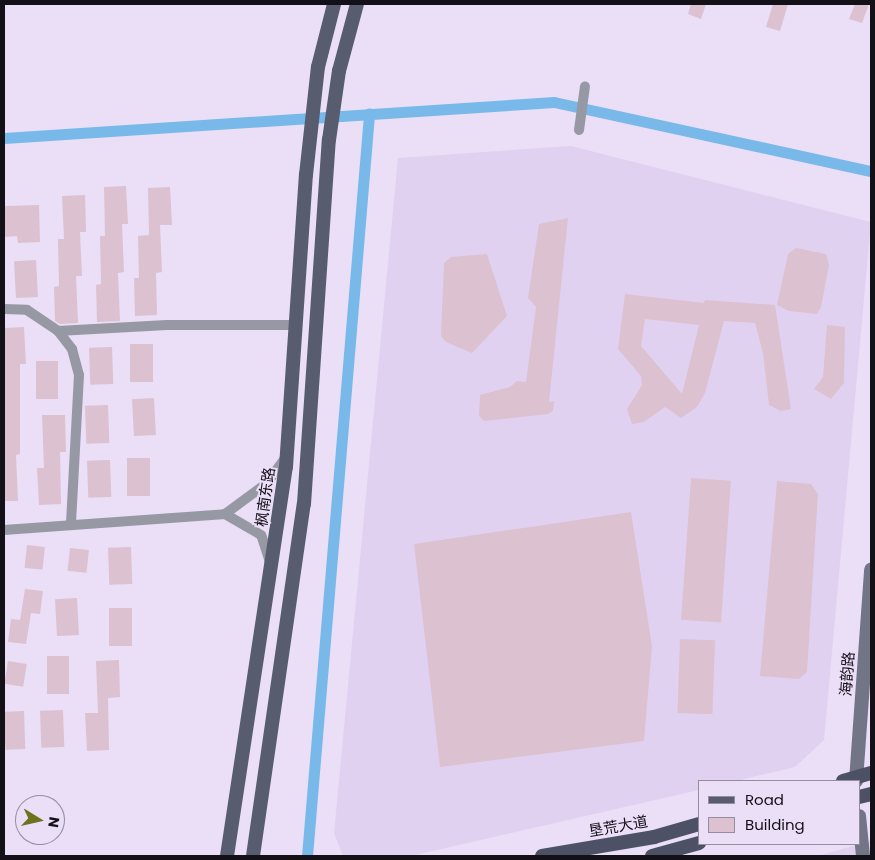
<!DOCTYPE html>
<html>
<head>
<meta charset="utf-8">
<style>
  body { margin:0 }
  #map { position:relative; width:875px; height:860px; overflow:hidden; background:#ebdef7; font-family:Poppins,"Noto Sans SC",sans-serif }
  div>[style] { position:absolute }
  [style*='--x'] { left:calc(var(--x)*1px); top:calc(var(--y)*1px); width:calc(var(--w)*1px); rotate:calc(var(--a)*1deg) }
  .built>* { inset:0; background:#e1d1f1 }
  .canal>* { height:11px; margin:-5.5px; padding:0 5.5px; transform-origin:5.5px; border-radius:5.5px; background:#78b9e9 }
  .building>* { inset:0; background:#dcc1d1; transform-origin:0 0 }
  .minor>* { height:10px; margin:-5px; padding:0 5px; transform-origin:5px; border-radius:5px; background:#9699a4 }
  .secondary>* { height:14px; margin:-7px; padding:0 7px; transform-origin:7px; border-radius:7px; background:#727585 }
  .primary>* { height:14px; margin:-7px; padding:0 7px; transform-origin:7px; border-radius:7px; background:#585c6f }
  .trunk>* { height:14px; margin:-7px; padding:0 7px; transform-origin:7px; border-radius:7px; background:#4d5166 }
  span { translate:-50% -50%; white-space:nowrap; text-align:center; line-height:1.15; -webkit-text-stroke:4px #ebdef7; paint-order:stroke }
  .street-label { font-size:15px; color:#141018 }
  .frame { position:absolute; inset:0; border:5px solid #141018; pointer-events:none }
  .legend { position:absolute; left:698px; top:780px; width:162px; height:65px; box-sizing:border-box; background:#ebdef7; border:1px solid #958c9e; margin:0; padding:6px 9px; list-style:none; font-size:15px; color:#141018 }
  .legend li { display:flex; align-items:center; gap:10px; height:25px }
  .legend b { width:25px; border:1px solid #958c9e }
  .north { position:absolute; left:15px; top:795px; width:50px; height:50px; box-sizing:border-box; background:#ebdef7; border:1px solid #958c9e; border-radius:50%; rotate:99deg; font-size:14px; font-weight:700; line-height:20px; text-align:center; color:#141018 }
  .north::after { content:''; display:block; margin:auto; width:18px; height:22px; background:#6b731c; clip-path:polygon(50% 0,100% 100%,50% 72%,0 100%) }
</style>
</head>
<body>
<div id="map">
  <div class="built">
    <div style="clip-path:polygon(571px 146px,871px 222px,824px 740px,795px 767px,736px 781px,699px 781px,699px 790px,411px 856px,343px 856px,334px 833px,398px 158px)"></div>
    <div style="clip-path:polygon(871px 840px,871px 856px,818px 856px,859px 844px)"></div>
  </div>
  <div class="canal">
    <div style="--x:4;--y:138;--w:551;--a:-3.74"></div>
    <div style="--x:554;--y:102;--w:324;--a:12.3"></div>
    <div style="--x:307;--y:856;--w:745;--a:-85.22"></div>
  </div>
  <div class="building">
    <div style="clip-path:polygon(691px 4px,706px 4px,701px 19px,688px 14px)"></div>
    <div style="clip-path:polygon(773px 4px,788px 4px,780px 31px,766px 27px)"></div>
    <div style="clip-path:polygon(855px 4px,869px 4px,862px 23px,849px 19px)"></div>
    <div style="clip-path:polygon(126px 186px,128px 224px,122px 224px,124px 272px,118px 273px,120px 321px,97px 322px,96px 285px,101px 284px,100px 236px,105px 236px,104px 187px)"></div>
    <div style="clip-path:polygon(170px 187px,172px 225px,160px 225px,162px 272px,156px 273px,157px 315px,135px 316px,134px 278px,139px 278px,138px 236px,149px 235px,148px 188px)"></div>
    <div style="clip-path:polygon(85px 195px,86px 232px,80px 232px,82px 276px,76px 276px,78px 323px,60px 324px,55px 321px,54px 287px,59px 286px,58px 239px,64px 239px,62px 196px)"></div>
    <div style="clip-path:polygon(39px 205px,40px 242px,18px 243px,17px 236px,4px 237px,4px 206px)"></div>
    <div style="clip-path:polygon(568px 218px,549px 402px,554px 401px,553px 411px,548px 414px,484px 421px,479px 416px,480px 395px,510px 387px,517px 381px,526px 382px,536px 307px,528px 298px,539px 224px)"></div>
    <div style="clip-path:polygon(796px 248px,826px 254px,829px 265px,821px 307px,817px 314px,789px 311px,777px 305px,788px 254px)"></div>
    <div style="clip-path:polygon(487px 254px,507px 316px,472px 353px,446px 342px,441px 336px,444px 263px,451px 257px)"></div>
    <div style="left:36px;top:260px;width:37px;height:22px;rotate:87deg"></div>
    <div style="clip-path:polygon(evenodd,625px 294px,704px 303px,705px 300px,775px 305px,791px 409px,781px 411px,769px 405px,763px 353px,755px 323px,724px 321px,705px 393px,697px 407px,681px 418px,665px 407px,644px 422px,632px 424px,627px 409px,642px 385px,641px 376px,618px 349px,625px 294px,645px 319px,699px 325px,682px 394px,641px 346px,645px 319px)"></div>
    <div style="clip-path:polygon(827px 325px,845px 327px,844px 383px,831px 399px,814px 389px,823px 377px)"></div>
    <div style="clip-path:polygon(24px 327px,26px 364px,20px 364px,20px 454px,16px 455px,18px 501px,4px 501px,4px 328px)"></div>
    <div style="left:130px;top:344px;width:23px;height:38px"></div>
    <div style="left:112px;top:347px;width:37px;height:23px;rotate:88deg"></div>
    <div style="left:36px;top:361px;width:22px;height:38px"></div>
    <div style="left:154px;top:398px;width:37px;height:22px;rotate:87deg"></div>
    <div style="left:108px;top:405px;width:38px;height:23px;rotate:88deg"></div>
    <div style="clip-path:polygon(42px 415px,65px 415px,66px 452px,60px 452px,61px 504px,39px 505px,37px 468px,44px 468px)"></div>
    <div style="left:127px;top:458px;width:23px;height:38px"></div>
    <div style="left:110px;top:460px;width:37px;height:23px;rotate:88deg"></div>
    <div style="left:691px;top:478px;width:40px;height:142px;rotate:4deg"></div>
    <div style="clip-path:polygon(777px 481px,811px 484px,818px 494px,807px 672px,799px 679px,760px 676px)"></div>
    <div style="clip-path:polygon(631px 512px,652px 646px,644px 741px,440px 767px,414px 544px)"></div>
    <div style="left:27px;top:545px;width:18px;height:23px;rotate:6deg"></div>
    <div style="left:131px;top:547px;width:37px;height:23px;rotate:88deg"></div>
    <div style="left:70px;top:548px;width:19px;height:23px;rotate:6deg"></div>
    <div style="clip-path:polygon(25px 589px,43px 591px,40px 614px,31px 613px,26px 644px,8px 642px,11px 619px,20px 620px)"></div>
    <div style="left:77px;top:598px;width:37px;height:22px;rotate:87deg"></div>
    <div style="left:109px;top:608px;width:23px;height:38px"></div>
    <div style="left:680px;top:639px;width:35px;height:74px;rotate:2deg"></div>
    <div style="left:47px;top:656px;width:22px;height:38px"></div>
    <div style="clip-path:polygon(119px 660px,120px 697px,108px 698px,109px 750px,87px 751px,85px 713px,98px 713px,96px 661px)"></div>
    <div style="left:8px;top:661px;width:19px;height:23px;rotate:9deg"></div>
    <div style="left:63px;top:710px;width:37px;height:23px;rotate:88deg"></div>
    <div style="left:24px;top:711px;width:38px;height:20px;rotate:88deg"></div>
  </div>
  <div class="minor">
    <div style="--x:579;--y:130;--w:44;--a:-82.2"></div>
    <div style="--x:4;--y:309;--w:23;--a:2"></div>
    <div style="--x:27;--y:310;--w:37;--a:34"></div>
    <div style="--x:58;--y:331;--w:109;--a:-3.2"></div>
    <div style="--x:167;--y:325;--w:129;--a:0"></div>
    <div style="--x:58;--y:331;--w:23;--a:52"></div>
    <div style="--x:72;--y:349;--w:27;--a:75"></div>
    <div style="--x:79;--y:375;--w:150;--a:93.1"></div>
    <div style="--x:4;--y:530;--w:222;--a:-4.1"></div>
    <div style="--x:270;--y:562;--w:28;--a:-108"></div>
    <div style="--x:261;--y:535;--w:42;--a:-149.7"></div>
    <div style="--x:225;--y:514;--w:52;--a:-36.4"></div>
    <div style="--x:267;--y:483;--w:31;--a:-54"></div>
  </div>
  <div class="secondary">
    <div style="--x:856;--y:781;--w:212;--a:-85.9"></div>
    <div style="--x:859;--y:816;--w:40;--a:84.3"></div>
  </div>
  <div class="primary">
    <div style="--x:227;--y:856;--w:393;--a:-81.4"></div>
    <div style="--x:286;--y:467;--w:293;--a:-86.1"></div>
    <div style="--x:306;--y:175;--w:109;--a:-83.7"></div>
    <div style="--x:318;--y:67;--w:65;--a:-75.7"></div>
    <div style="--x:253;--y:856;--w:356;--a:-81.8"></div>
    <div style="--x:304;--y:504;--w:365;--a:-86.1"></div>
    <div style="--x:329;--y:140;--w:70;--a:-81.8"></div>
    <div style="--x:339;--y:71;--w:69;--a:-75"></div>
  </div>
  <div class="trunk">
    <div style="--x:843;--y:781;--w:29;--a:-16"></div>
    <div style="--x:859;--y:797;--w:12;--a:-14"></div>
    <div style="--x:542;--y:856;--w:114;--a:-9.6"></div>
    <div style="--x:654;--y:837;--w:47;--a:-16.1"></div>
    <div style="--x:652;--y:856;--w:49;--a:-15.5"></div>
  </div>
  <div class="street-label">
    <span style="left:265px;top:497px;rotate:-82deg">枫南东路</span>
    <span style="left:847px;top:674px;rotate:-86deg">海韵路</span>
    <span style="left:618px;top:826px;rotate:-10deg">垦荒大道</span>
  </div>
  <div class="frame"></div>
  <ul class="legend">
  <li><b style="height:6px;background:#585c6f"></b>Road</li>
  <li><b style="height:14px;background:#dcc1d1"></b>Building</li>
  </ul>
  <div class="north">N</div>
</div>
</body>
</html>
